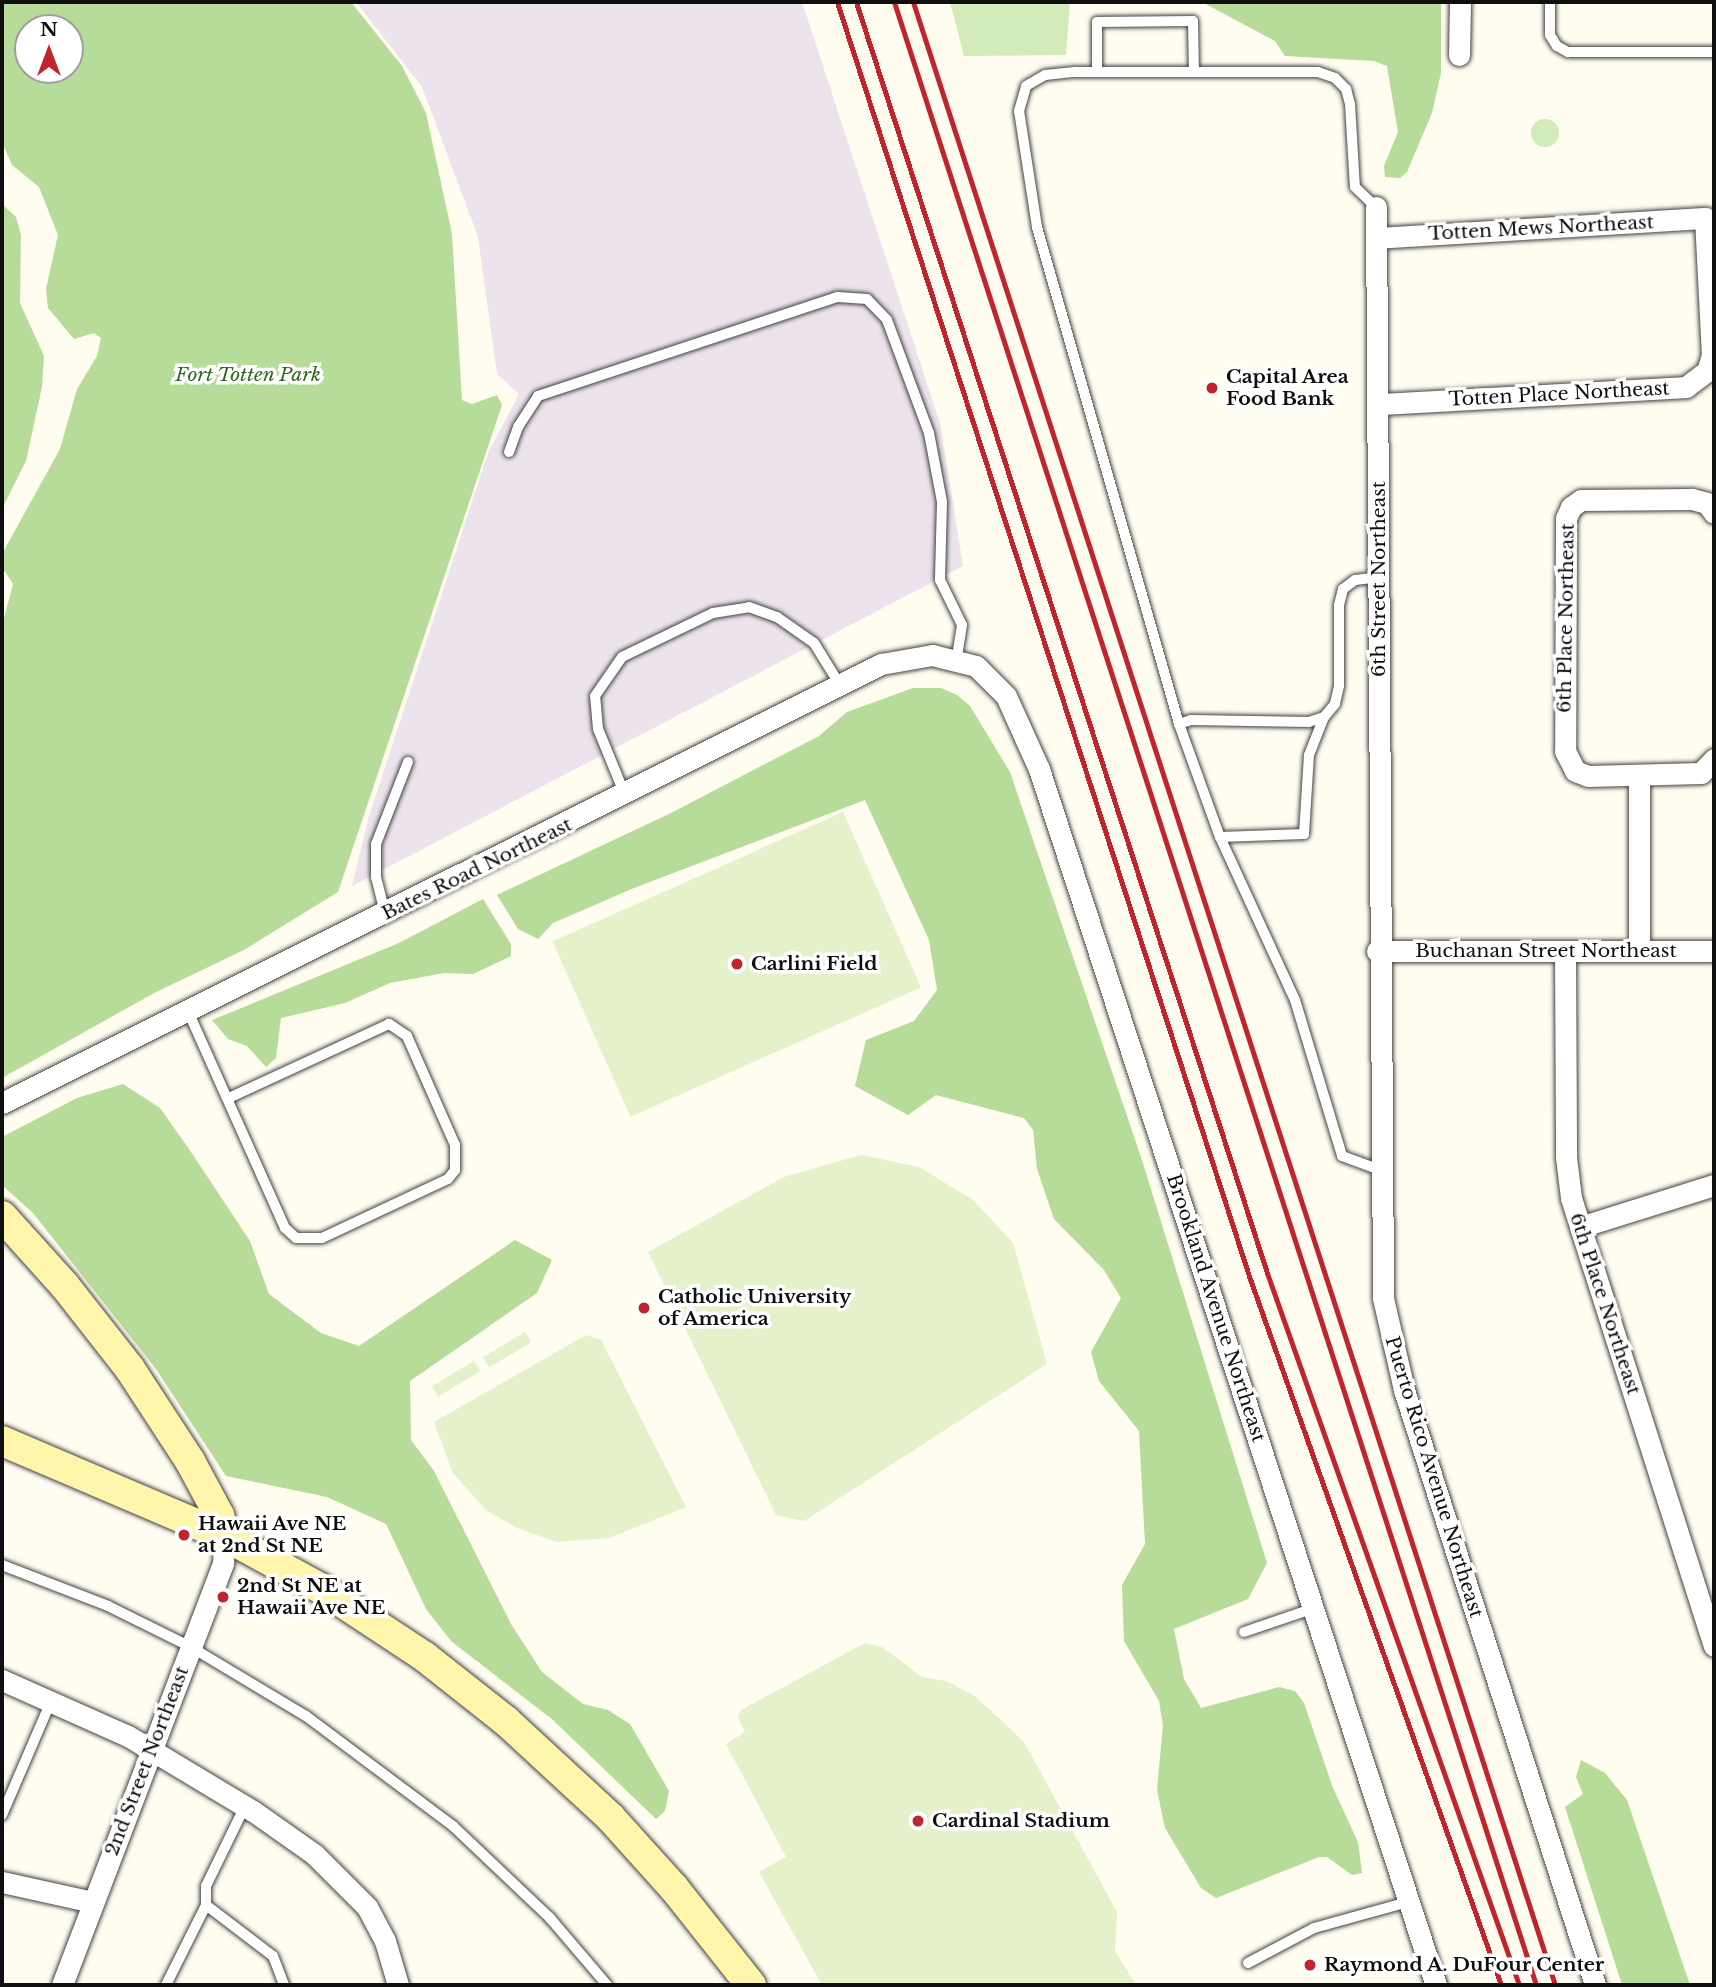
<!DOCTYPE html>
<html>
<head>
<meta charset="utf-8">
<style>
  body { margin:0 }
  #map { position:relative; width:1716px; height:1987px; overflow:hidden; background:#fffcf0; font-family:"Libre Baskerville",serif }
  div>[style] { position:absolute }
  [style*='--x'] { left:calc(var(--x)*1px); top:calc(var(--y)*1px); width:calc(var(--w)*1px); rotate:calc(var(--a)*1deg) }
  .industrial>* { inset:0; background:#ece3ed }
  .green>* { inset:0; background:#d3eab9 }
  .round { border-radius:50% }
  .forest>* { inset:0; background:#b7db98 }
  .pitch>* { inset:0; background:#e4f1cb; transform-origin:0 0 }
  .roads { filter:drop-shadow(0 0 2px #424242) drop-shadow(0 0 2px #424242) }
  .lane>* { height:10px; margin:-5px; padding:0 5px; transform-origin:5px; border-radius:5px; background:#fff }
  .street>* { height:21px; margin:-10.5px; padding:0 10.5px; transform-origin:10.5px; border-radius:10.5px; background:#fff }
  .secondary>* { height:30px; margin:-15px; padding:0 15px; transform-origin:15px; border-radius:15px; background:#fff5ab }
  .rail>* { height:5px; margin:-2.5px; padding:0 2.5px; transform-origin:2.5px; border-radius:2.5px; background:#c0252d }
  .dots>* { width:19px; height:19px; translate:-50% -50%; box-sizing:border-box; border:4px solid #fff; border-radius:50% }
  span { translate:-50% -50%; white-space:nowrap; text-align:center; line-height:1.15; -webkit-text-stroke:7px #fff; paint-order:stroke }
  .street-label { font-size:19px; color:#0f0f0f }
  .park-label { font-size:19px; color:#2d671e; font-style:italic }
  .poi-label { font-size:19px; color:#0f0f0f; font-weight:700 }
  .left { translate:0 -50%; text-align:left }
  .frame { position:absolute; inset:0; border:4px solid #0f0f0f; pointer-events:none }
  .north { position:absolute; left:14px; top:14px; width:70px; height:70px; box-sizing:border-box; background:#fff; border:2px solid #9f9f9f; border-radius:50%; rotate:0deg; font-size:19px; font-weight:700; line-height:28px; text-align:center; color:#0f0f0f }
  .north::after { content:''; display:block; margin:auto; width:24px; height:32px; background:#c0252d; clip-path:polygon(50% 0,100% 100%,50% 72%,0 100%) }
</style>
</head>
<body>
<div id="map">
  <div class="industrial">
    <div style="clip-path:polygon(356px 2px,802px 2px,940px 423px,963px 566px,352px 886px,369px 816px,488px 453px,519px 394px,497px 374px,478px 237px,422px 87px)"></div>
  </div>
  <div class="green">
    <div style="clip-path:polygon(950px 2px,1070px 2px,1066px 55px,964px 56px)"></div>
    <div class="round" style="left:1531px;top:119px;width:28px;height:28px"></div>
  </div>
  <div class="forest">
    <div style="clip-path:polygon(evenodd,2px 2px,351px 2px,402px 66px,426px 113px,452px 234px,462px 400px,472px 404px,497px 395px,502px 405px,338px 892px,244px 950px,156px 992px,2px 1078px,2px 626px,13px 584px,2px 567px,2px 554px,60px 449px,77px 389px,97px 356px,101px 338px,94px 333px,74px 339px,48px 308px,46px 289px,58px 235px,39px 187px,12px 165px,2px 142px,2px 2px,70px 28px,70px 70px,28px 70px,28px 28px,70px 28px)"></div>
    <div style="clip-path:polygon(1202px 2px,1441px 2px,1441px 73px,1432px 113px,1407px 172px,1400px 178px,1385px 177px,1384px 166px,1398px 132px,1387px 66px,1374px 61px,1285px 56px,1275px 41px)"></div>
    <div style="clip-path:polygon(2px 204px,16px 217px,21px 235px,20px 303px,44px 356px,42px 387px,26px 461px,2px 509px)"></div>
    <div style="clip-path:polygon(913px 688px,941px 688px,957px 695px,970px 706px,1010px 772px,1141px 1157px,1267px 1563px,1248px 1599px,1174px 1629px,1184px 1679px,1201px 1708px,1279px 1687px,1295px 1691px,1304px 1703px,1333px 1788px,1358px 1842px,1362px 1873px,1352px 1875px,1327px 1857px,1319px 1857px,1216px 1898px,1201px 1888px,1165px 1828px,1157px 1790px,1163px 1725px,1159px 1701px,1124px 1641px,1122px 1585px,1145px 1544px,1139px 1431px,1099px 1381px,1091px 1352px,1121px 1298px,1104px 1270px,1054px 1219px,1037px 1169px,1033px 1130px,1024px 1118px,936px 1095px,908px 1115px,855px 1086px,866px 1040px,914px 1021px,937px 990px,929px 940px,865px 800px,634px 888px,553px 923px,538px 939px,518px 929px,497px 895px,671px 813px,819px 736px,847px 712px)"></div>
    <div style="clip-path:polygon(483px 899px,511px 944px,511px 956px,473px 974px,444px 973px,390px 983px,345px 1003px,281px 1018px,276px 1058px,266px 1067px,247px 1046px,228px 1039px,212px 1020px,399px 943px)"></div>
    <div style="clip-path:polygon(123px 1084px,160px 1108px,189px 1149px,250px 1241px,269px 1294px,321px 1333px,359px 1346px,515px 1240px,552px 1260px,537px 1293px,410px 1381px,411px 1440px,434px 1471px,511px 1624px,542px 1672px,583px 1704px,608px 1710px,630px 1724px,669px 1791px,665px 1811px,656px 1819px,553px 1720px,451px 1641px,426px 1609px,386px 1524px,327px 1497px,226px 1476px,156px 1369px,33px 1213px,2px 1185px,2px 1137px,77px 1098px)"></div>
    <div style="clip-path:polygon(1581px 1760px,1605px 1773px,1627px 1800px,1690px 1985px,1622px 1985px,1565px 1807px,1583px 1794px,1576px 1777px)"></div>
  </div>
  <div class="pitch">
    <div style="left:843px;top:812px;width:192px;height:318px;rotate:66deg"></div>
    <div style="clip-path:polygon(861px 1155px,919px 1167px,973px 1200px,1013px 1243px,1047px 1364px,804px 1521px,776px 1515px,648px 1252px,784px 1177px)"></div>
    <div style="left:525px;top:1332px;width:12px;height:49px;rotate:59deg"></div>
    <div style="clip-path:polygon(586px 1335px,601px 1340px,686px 1507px,609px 1538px,557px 1542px,517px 1528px,486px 1510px,453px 1473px,434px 1422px)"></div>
    <div style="left:474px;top:1361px;width:12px;height:49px;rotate:59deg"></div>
    <div style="clip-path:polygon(865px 1643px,882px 1647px,922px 1677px,946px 1681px,975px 1696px,1024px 1742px,1117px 1912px,1115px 1951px,1136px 1985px,822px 1985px,759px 1872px,786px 1857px,726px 1744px,745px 1732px,738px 1717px,741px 1710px)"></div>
  </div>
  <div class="roads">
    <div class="lane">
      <div style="--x:1550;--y:2;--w:33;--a:90"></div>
      <div style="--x:1550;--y:35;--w:13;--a:58"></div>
      <div style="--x:1557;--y:46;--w:13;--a:29"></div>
      <div style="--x:1568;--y:52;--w:146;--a:0"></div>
      <div style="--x:1097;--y:72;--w:50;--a:-90"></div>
      <div style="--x:1097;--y:22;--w:96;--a:-0.6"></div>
      <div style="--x:1193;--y:21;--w:51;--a:88.9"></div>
      <div style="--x:509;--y:452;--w:27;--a:-70"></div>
      <div style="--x:518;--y:427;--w:37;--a:-57"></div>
      <div style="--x:538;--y:396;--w:316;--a:-18.3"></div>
      <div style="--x:838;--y:297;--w:29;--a:4"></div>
      <div style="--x:867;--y:299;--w:29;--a:46"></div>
      <div style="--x:887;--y:320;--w:121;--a:69.6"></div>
      <div style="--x:929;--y:433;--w:70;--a:79.3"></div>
      <div style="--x:942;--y:502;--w:78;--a:91.5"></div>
      <div style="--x:940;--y:580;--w:50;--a:63.9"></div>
      <div style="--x:962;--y:625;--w:33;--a:99"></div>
      <div style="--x:1380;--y:577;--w:25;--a:173"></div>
      <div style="--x:1355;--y:580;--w:15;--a:143"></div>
      <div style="--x:1343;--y:589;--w:16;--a:104"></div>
      <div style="--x:1339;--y:605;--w:81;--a:90"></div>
      <div style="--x:1339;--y:686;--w:18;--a:103"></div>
      <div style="--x:1335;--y:704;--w:17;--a:130"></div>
      <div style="--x:1324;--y:717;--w:16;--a:162"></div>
      <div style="--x:1309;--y:722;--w:118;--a:-179"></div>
      <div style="--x:1191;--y:720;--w:13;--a:162"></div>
      <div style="--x:1179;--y:724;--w:120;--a:70.1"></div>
      <div style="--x:1220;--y:837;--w:179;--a:65.3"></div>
      <div style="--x:1295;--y:1000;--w:163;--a:73.2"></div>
      <div style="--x:1342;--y:1156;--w:40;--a:20.2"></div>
      <div style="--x:1179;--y:724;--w:517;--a:-105.95"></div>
      <div style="--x:1037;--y:227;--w:117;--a:-98.8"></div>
      <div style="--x:1019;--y:111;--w:26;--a:-74"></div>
      <div style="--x:1026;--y:86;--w:22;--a:-30"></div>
      <div style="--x:1045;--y:75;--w:30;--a:-6"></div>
      <div style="--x:1075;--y:72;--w:243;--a:0"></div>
      <div style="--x:1318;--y:72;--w:18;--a:19"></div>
      <div style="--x:1335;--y:78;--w:16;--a:45"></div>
      <div style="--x:1346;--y:89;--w:16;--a:75"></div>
      <div style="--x:1350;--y:104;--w:83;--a:86.6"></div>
      <div style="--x:1355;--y:187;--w:29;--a:44"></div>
      <div style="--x:625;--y:795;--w:71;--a:-112.2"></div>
      <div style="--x:598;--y:729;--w:33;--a:-95"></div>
      <div style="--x:595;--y:696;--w:47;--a:-55.3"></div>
      <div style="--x:622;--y:657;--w:101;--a:-25.8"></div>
      <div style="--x:713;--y:613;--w:36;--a:-9"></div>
      <div style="--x:749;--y:607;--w:30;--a:20"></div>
      <div style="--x:777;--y:617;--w:45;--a:35.1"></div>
      <div style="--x:814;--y:643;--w:49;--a:58.2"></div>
      <div style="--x:1220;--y:837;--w:84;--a:-2"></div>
      <div style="--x:1304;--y:834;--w:79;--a:-86.4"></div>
      <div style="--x:1309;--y:755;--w:41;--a:-68.5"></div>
      <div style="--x:385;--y:913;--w:37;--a:-104"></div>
      <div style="--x:376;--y:877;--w:33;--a:-90"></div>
      <div style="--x:376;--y:844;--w:88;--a:-68.7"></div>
      <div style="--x:187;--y:1009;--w:240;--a:65.9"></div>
      <div style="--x:285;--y:1228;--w:15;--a:42"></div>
      <div style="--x:296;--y:1238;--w:26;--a:0"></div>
      <div style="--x:322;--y:1238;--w:139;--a:-25.1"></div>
      <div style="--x:448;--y:1179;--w:11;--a:-52"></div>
      <div style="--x:455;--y:1170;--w:25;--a:-90"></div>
      <div style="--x:455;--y:1145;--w:119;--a:-113.8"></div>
      <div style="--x:407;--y:1036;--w:22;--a:-146"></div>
      <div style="--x:389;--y:1024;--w:176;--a:155.2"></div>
      <div style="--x:2;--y:1565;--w:114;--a:21.1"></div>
      <div style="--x:108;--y:1606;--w:93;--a:26.3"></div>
      <div style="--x:191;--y:1647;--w:134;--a:31"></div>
      <div style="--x:306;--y:1716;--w:184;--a:36.8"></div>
      <div style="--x:453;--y:1826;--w:134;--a:43.5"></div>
      <div style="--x:550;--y:1918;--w:88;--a:49.6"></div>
      <div style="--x:1244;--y:1632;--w:74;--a:-18.9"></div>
      <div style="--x:2;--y:1815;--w:124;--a:-66.7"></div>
      <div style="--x:206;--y:1905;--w:84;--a:37.3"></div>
      <div style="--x:273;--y:1956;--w:31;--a:69"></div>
      <div style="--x:1248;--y:1963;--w:75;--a:-27.9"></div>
      <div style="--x:1314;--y:1928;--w:98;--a:-15.5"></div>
      <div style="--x:166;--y:1985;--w:89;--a:-63.4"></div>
      <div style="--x:206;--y:1905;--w:19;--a:-90"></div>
      <div style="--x:206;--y:1886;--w:89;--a:-64"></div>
    </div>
    <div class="street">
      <div style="--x:1459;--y:55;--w:53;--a:-88.9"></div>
      <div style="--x:1376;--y:207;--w:1091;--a:89.63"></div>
      <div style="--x:1383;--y:1298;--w:94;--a:77.1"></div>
      <div style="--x:1404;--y:1390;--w:625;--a:72.2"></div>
      <div style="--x:1376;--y:238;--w:330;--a:-3.5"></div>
      <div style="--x:1705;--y:218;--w:137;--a:87.1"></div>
      <div style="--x:1712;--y:355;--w:17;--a:107"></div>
      <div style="--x:1707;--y:371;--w:26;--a:143"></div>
      <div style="--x:1686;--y:387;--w:308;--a:176.8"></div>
      <div style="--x:1714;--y:513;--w:12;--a:-125"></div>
      <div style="--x:1707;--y:503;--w:16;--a:-165"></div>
      <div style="--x:1692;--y:499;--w:111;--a:179.5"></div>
      <div style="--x:1581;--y:500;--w:12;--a:145"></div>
      <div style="--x:1571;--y:507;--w:12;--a:114"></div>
      <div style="--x:1566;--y:518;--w:233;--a:90.2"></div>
      <div style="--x:1565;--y:751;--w:22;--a:63"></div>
      <div style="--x:1575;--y:771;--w:14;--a:21"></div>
      <div style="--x:1588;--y:776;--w:113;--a:-1.5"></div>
      <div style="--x:1701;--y:773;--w:19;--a:-47"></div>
      <div style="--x:1639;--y:776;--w:175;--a:90"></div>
      <div style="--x:1377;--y:951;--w:337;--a:0"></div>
      <div style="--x:1565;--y:951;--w:206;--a:89.7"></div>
      <div style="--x:1566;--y:1157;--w:41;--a:83"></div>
      <div style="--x:1571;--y:1198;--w:470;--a:72.3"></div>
      <div style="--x:2;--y:1103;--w:983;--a:-26.54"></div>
      <div style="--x:881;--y:664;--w:52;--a:-10"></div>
      <div style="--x:932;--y:655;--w:45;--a:14"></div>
      <div style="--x:976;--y:666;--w:42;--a:45"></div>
      <div style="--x:1006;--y:696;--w:80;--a:65.7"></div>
      <div style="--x:1039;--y:769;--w:1279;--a:71.92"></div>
      <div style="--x:1580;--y:1227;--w:140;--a:-17.4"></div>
      <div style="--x:2;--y:1680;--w:138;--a:24"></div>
      <div style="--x:128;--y:1736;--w:146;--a:31"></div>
      <div style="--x:253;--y:1811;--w:75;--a:35.2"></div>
      <div style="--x:314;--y:1854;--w:75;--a:45"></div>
      <div style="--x:367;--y:1907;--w:38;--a:62"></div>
      <div style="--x:385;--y:1941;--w:46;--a:73.5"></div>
      <div style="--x:2;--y:1882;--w:93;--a:12.4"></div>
      <div style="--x:62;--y:1985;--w:452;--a:-69.1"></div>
      <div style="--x:223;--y:1563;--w:27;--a:-86"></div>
    </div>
    <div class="secondary">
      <div style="--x:2;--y:1216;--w:94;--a:48"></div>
      <div style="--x:65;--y:1286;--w:105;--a:51.9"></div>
      <div style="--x:130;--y:1369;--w:110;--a:56.9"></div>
      <div style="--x:190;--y:1461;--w:61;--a:61.8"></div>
      <div style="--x:219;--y:1515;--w:22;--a:74"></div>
      <div style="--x:2;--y:1441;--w:242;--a:23.1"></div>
      <div style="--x:225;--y:1536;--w:111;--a:28.7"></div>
      <div style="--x:322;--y:1589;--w:123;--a:33.4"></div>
      <div style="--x:425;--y:1657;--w:103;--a:38.3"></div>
      <div style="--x:506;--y:1721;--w:142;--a:42.7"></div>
      <div style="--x:610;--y:1817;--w:96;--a:48"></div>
      <div style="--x:674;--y:1888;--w:124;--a:51.6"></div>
    </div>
  </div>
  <div class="rail">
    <div style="--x:837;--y:2;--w:1342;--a:72.08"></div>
    <div style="--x:1250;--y:1279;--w:749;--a:70.43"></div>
    <div style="--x:856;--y:2;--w:1336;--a:72.08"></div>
    <div style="--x:1267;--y:1273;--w:755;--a:70.51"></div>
    <div style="--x:894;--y:2;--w:2084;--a:72.06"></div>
    <div style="--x:913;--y:2;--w:2084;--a:72.06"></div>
  </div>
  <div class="dots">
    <div style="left:1212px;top:388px;background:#c0252d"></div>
    <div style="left:737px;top:964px;background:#c0252d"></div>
    <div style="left:644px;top:1308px;background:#c0252d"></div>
    <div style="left:184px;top:1535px;background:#c0252d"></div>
    <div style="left:223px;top:1597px;background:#c0252d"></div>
    <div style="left:918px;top:1821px;background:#c0252d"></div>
    <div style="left:1310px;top:1965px;background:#c0252d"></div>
  </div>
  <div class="street-label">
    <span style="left:1541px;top:228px;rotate:-3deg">Totten Mews Northeast</span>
    <span style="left:1559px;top:394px;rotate:-3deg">Totten Place Northeast</span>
    <span style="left:1379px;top:579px;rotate:-90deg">6th Street Northeast</span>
    <span style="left:1566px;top:618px;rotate:-89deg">6th Place Northeast</span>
    <span style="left:477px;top:869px;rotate:-26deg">Bates Road Northeast</span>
    <span style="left:1546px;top:951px">Buchanan Street Northeast</span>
    <span style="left:1605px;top:1304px;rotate:72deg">6th Place Northeast</span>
    <span style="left:1216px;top:1308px;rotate:72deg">Brookland Avenue Northeast</span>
    <span style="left:1434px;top:1477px;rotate:73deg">Puerto Rico Avenue Northeast</span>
    <span style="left:147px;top:1761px;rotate:-69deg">2nd Street Northeast</span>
  </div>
  <div class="park-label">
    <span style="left:248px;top:375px">Fort Totten Park</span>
  </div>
  <div class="poi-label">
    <span class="left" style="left:1226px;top:388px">Capital Area<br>Food Bank</span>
    <span class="left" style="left:751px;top:964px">Carlini Field</span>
    <span class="left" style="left:658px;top:1308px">Catholic University<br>of America</span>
    <span class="left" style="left:198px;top:1535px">Hawaii Ave NE<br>at 2nd St NE</span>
    <span class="left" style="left:237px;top:1597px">2nd St NE at<br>Hawaii Ave NE</span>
    <span class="left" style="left:932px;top:1821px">Cardinal Stadium</span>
    <span class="left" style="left:1324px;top:1965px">Raymond A. DuFour Center</span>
  </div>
  <div class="frame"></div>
  <div class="north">N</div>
</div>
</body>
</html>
